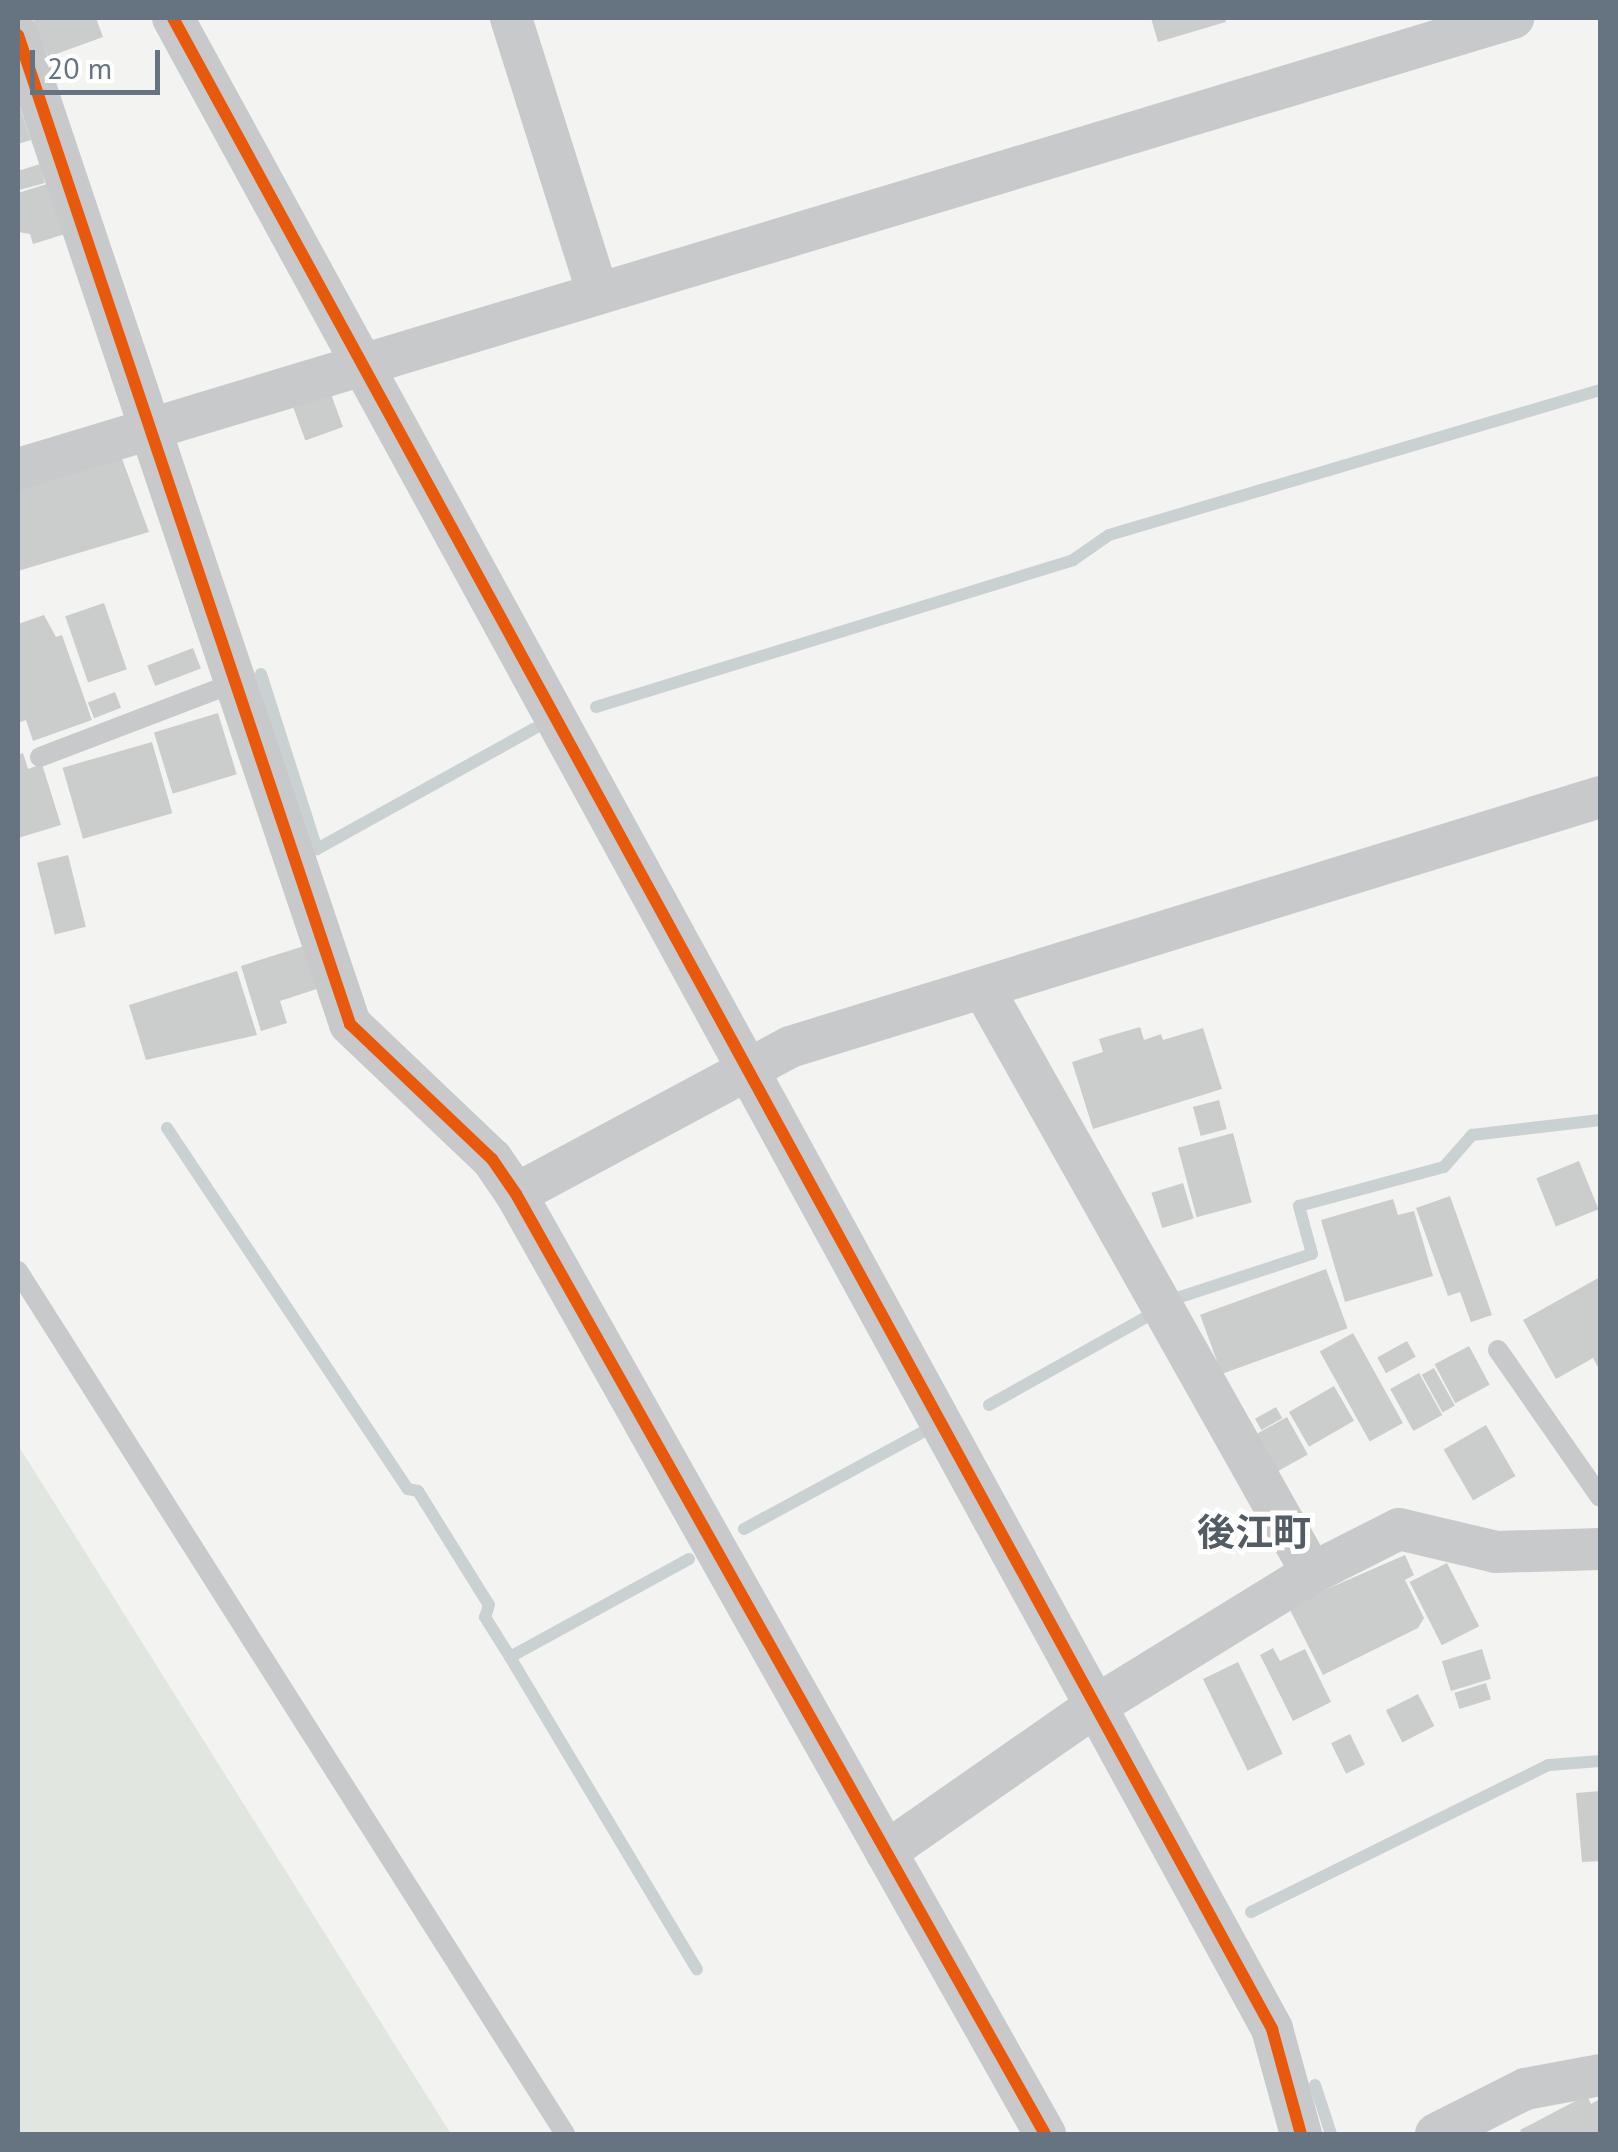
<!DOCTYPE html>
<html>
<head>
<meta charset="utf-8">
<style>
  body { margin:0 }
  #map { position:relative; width:1618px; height:2152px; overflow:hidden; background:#f3f4f2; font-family:"PT Sans","Noto Sans JP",sans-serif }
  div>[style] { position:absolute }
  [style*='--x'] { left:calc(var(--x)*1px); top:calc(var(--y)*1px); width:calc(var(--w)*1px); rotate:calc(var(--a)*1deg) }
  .green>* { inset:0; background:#e2e6e1 }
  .stream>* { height:12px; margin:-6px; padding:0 6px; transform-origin:6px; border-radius:6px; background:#cad1d3 }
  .building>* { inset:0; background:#cbcdcd; transform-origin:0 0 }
  .lane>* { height:20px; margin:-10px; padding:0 10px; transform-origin:10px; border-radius:10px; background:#c8c9ca }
  .street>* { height:42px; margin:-21px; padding:0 21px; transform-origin:21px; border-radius:21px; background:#c8c9ca }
  .cycleway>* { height:12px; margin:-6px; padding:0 6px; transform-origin:6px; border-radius:6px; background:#e8590c }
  span { translate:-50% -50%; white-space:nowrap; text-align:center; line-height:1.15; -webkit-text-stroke:10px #fff; paint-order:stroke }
  .quarter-label { font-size:38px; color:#535c65; font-weight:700 }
  .frame { position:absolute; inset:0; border:20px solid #667380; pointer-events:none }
  .scale { position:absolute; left:30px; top:50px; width:130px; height:45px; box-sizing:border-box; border:5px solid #667380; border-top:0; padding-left:12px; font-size:30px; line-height:35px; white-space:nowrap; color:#667380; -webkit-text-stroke:8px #fff; paint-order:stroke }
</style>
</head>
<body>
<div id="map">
  <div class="green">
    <div style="clip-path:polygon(18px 1445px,451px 2134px,18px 2134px)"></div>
  </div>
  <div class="stream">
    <div style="--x:261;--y:674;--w:184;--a:72.3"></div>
    <div style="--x:317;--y:849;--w:249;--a:-29"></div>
    <div style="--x:596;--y:707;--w:499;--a:-17.1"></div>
    <div style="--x:1073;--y:560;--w:44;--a:-34.8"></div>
    <div style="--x:1109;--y:535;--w:512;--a:-16.45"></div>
    <div style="--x:167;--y:1128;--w:434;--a:56.3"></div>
    <div style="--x:408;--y:1489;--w:10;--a:11"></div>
    <div style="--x:418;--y:1491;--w:134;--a:58.1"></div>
    <div style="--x:489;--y:1605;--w:13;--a:108"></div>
    <div style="--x:485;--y:1617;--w:47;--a:58"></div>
    <div style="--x:1177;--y:1298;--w:142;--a:-18.1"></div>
    <div style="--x:1312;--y:1254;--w:50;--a:-105.2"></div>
    <div style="--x:1299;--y:1206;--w:150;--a:-15.1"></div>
    <div style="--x:1444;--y:1167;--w:43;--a:-48.8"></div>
    <div style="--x:1472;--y:1135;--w:129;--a:-6.7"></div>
    <div style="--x:989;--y:1405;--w:187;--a:-29.2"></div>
    <div style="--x:744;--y:1529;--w:204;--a:-28.5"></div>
    <div style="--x:689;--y:1559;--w:204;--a:151.3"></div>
    <div style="--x:510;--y:1657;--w:364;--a:59.1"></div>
    <div style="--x:1251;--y:1912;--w:332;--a:-26.3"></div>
    <div style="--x:1549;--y:1765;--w:51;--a:-4.5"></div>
    <div style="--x:1315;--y:2085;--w:52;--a:71.9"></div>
  </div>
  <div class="building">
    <div style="clip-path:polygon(33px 18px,96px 18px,103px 37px,48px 57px)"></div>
    <div style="clip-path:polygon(1151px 18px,1225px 18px,1226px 22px,1158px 42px)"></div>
    <div style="clip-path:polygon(18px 102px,31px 140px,18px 144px)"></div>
    <div style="clip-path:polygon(40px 164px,45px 183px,19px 190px,18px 171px)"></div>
    <div style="clip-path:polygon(50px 183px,65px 234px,33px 244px,30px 234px,18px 232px,18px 193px)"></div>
    <div style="left:331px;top:394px;width:35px;height:40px;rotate:70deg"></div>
    <div style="clip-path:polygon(121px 456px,149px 532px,18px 571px,18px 486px)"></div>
    <div style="left:104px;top:603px;width:70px;height:41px;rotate:71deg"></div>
    <div style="clip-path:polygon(44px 615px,56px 637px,62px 635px,92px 720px,33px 741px,26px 720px,18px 723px,18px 624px)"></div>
    <div style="left:193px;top:648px;width:22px;height:49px;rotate:69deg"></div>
    <div style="left:115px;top:692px;width:17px;height:29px;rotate:69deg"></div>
    <div style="left:218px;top:713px;width:64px;height:67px;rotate:73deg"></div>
    <div style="left:152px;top:742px;width:74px;height:93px;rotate:74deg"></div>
    <div style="clip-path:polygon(23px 753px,28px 769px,42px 764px,61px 825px,18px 838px,18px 755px)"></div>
    <div style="left:68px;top:855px;width:74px;height:32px;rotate:76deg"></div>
    <div style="clip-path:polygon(307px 945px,320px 988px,280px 1001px,287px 1023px,261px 1031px,241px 966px)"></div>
    <div style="clip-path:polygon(237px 971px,257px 1035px,146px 1060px,129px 1005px)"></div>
    <div style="clip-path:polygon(1140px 1027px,1144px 1040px,1161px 1034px,1163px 1040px,1203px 1028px,1222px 1089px,1093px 1129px,1072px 1062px,1103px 1052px,1099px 1039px)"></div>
    <div style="left:1219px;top:1100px;width:30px;height:27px;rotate:75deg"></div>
    <div style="left:1233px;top:1133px;width:72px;height:57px;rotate:75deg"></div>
    <div style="left:1579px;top:1161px;width:52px;height:46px;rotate:68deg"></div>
    <div style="left:1183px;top:1183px;width:37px;height:33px;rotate:73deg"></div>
    <div style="clip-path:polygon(1450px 1196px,1492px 1315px,1471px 1322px,1460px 1292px,1448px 1296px,1416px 1208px)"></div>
    <div style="clip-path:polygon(1393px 1199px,1398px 1215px,1414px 1211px,1433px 1276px,1345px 1302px,1321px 1220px)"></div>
    <div style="left:1326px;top:1269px;width:63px;height:134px;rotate:70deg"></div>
    <div style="clip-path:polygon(1600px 1277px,1600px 1371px,1593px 1358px,1556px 1379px,1523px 1320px)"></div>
    <div style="left:1353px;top:1333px;width:103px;height:38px;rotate:61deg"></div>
    <div style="left:1407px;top:1341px;width:18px;height:34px;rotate:61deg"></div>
    <div style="left:1469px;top:1346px;width:44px;height:39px;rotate:62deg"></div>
    <div style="left:1434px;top:1368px;width:43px;height:14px;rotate:61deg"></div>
    <div style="left:1419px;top:1373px;width:48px;height:33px;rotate:61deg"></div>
    <div style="left:1334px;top:1386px;width:40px;height:52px;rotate:60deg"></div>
    <div style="left:1276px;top:1407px;width:13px;height:24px;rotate:61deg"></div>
    <div style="left:1287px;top:1417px;width:43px;height:39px;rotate:61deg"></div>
    <div style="left:1486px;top:1425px;width:59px;height:49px;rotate:60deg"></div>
    <div style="clip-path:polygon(1405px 1555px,1414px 1575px,1405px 1580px,1424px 1618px,1418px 1628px,1323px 1675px,1288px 1606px)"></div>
    <div style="left:1447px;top:1563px;width:71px;height:42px;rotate:63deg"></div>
    <div style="clip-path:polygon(1273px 1648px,1280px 1661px,1305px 1649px,1331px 1702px,1293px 1721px,1260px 1655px)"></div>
    <div style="left:1482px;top:1649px;width:31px;height:42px;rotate:73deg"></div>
    <div style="left:1238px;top:1662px;width:102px;height:39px;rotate:64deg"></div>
    <div style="left:1486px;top:1683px;width:17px;height:33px;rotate:73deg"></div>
    <div style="left:1418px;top:1694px;width:36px;height:36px;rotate:63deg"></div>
    <div style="left:1350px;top:1734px;width:34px;height:21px;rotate:64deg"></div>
    <div style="clip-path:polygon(1600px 1791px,1600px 1861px,1582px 1862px,1576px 1793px)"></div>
    <div style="clip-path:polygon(1587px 2095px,1591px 2104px,1600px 2099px,1600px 2134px,1522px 2134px,1520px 2130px)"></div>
  </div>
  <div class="lane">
    <div style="--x:40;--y:757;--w:213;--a:-20.9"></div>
    <div style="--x:18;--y:1271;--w:1022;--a:57.63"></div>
    <div style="--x:1498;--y:1350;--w:179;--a:55.2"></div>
  </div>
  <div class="street">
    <div style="--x:173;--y:18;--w:2292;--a:61.34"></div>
    <div style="--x:1272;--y:2029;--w:109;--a:74.6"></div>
    <div style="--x:511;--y:18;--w:289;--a:72.5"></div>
    <div style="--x:18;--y:35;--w:1043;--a:71.44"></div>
    <div style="--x:350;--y:1024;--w:196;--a:43.6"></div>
    <div style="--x:492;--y:1159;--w:42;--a:55.6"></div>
    <div style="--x:516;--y:1194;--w:1079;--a:60.63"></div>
    <div style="--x:18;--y:469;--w:1562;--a:-16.79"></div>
    <div style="--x:983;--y:988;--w:671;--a:60.65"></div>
    <div style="--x:1312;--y:1573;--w:97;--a:-26.8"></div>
    <div style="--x:1399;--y:1529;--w:100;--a:13.3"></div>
    <div style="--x:1496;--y:1552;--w:104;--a:-1.7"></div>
    <div style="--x:516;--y:1194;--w:311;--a:-28.2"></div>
    <div style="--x:790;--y:1047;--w:848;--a:-17.15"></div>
    <div style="--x:886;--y:1852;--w:254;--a:-34.9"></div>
    <div style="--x:1094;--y:1707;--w:256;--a:-31.6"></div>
    <div style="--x:1436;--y:2134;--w:100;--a:-26.8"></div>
    <div style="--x:1525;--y:2089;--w:76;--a:-10.6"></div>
  </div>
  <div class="cycleway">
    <div style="--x:173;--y:18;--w:2292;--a:61.34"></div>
    <div style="--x:1272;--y:2029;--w:109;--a:74.6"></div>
    <div style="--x:18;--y:35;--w:1043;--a:71.44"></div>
    <div style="--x:350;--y:1024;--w:196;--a:43.6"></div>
    <div style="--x:492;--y:1159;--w:42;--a:55.6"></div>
    <div style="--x:516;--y:1194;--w:1079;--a:60.63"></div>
  </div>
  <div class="quarter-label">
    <span style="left:1254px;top:1532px">後江町</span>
  </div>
  <div class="frame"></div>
  <div class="scale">20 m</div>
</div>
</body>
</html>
